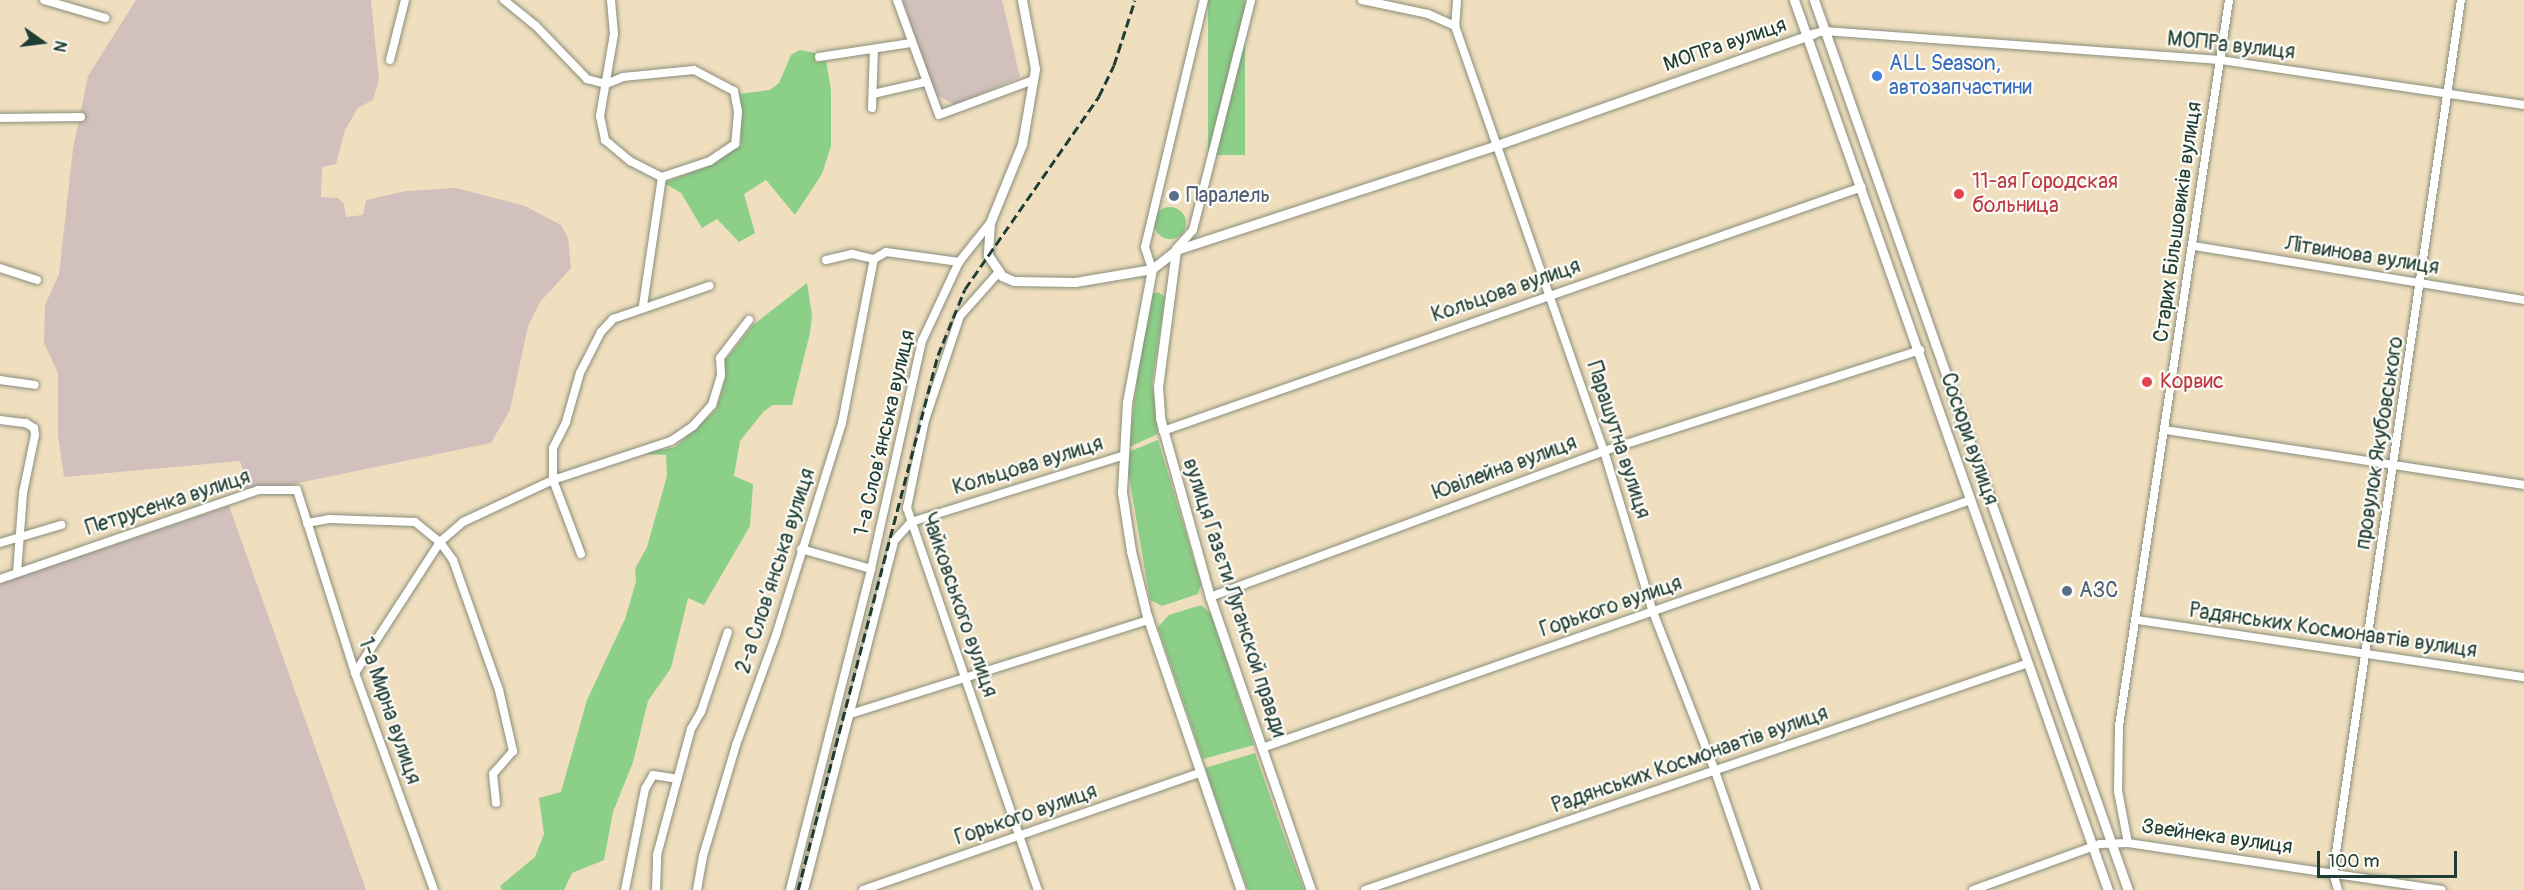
<!DOCTYPE html>
<html>
<head>
<meta charset="utf-8">
<style>
  body { margin:0 }
  #map { position:relative; width:2524px; height:890px; overflow:hidden; background:#f0dfbf; font-family:Pangolin,sans-serif }
  div>[style] { position:absolute }
  [style*='--x'] { left:calc(var(--x)*1px); top:calc(var(--y)*1px); width:calc(var(--w)*1px); rotate:calc(var(--a)*1deg) }
  .industrial>* { inset:0; background:#d1c0bc }
  .green>* { inset:0; background:#8bcf88; transform-origin:0 0 }
  .round { border-radius:50% }
  .roads { filter:drop-shadow(0 0 2px #888e7a) drop-shadow(0 0 2px #888e7a) }
  .minor>* { height:8px; margin:-4px; padding:0 4px; transform-origin:4px; border-radius:4px; background:#fff }
  .tertiary>* { height:9px; margin:-4.5px; padding:0 4.5px; transform-origin:4.5px; border-radius:4.5px; background:#fff }
  .rail>* { height:3px; margin-top:-1.5px; transform-origin:0; background:repeating-linear-gradient(90deg,#1f3d34 0 9px,transparent 0 13.5px) }
  .dots>* { width:16px; height:16px; translate:-50% -50%; box-sizing:border-box; border:3px solid #fdfcf7; border-radius:50% }
  span { translate:-50% -50%; white-space:nowrap; text-align:center; line-height:1.15; -webkit-text-stroke:4.5px #fdfcf7; paint-order:stroke }
  .street-label { font-size:21px; color:#1f3d34 }
  .shop-label { font-size:21px; color:#366cbe }
  .left { translate:0 -50%; text-align:left }
  .health-label { font-size:21px; color:#be3a42 }
  .service-label { font-size:21px; color:#4e5e75 }
  .north { position:absolute; left:12px; top:12px; width:60px; height:60px; -webkit-text-stroke:4px #fdfcf7; paint-order:stroke; rotate:104deg; font-size:16px; font-weight:700; line-height:24px; text-align:center; color:#1f3d34 }
  .north::after { content:''; display:block; margin:auto; width:21px; height:27px; background:#1f3d34; clip-path:polygon(50% 0,100% 100%,50% 72%,0 100%) }
  .scale { position:absolute; left:2317px; top:851px; width:140px; height:27px; box-sizing:border-box; border:3px solid #1f3d34; border-top:0; padding-left:8px; font-size:18px; line-height:21px; white-space:nowrap; color:#1f3d34; -webkit-text-stroke:4px #fdfcf7; paint-order:stroke }
</style>
</head>
<body>
<div id="map">
  <div class="industrial">
    <div style="clip-path:polygon(136px 0,371px 0,379px 80px,373px 100px,358px 108px,345px 130px,336px 164px,322px 167px,321px 197px,338px 198px,344px 204px,346px 217px,363px 215px,366px 200px,406px 191px,456px 188px,525px 206px,561px 225px,568px 238px,571px 268px,540px 302px,528px 326px,510px 410px,491px 443px,284px 486px,243px 489px,247px 484px,240px 461px,64px 477px,58px 436px,58px 373px,44px 343px,45px 305px,59px 274px,73px 149px,88px 76px)"></div>
    <div style="clip-path:polygon(903px 0,1002px 0,1020px 77px,955px 105px,935px 94px)"></div>
    <div style="clip-path:polygon(229px 506px,366px 890px,0 890px,0 583px)"></div>
  </div>
  <div class="green">
    <div style="left:1208px;top:0;width:37px;height:155px"></div>
    <div style="clip-path:polygon(800px 50px,815px 53px,815px 62px,826px 61px,831px 90px,831px 146px,822px 174px,795px 215px,766px 180px,744px 194px,755px 233px,739px 242px,717px 219px,702px 228px,681px 193px,664px 183px,713px 164px,741px 145px,739px 94px,770px 90px,779px 83px,791px 55px)"></div>
    <div class="round" style="left:1154px;top:207px;width:32px;height:32px"></div>
    <div style="clip-path:polygon(807px 283px,812px 315px,810px 333px,792px 405px,773px 405px,764px 411px,740px 441px,734px 476px,753px 484px,750px 526px,704px 605px,688px 598px,671px 668px,648px 701px,633px 762px,613px 812px,604px 860px,572px 873px,564px 890px,502px 890px,500px 886px,535px 857px,544px 834px,539px 798px,561px 792px,587px 700px,625px 619px,636px 582px,635px 569px,647px 547px,667px 476px,666px 455px,642px 454px,675px 447px,716px 410px,725px 381px,725px 361px,753px 325px)"></div>
    <div style="clip-path:polygon(1158px 292px,1165px 297px,1152px 382px,1158px 434px,1129px 447px,1140px 356px,1153px 294px)"></div>
    <div style="clip-path:polygon(1158px 440px,1201px 584px,1198px 594px,1162px 606px,1150px 600px,1128px 470px,1128px 452px)"></div>
    <div style="clip-path:polygon(1201px 605px,1211px 614px,1254px 745px,1203px 759px,1158px 627px,1169px 615px)"></div>
    <div style="clip-path:polygon(1255px 753px,1280px 825px,1304px 890px,1248px 890px,1205px 768px)"></div>
  </div>
  <div class="roads">
    <div class="minor">
      <div style="--x:44;--y:0;--w:64;--a:16.4"></div>
      <div style="--x:504;--y:0;--w:41;--a:39.1"></div>
      <div style="--x:536;--y:26;--w:74;--a:46.1"></div>
      <div style="--x:587;--y:79;--w:20;--a:15"></div>
      <div style="--x:606;--y:84;--w:18;--a:-22"></div>
      <div style="--x:623;--y:77;--w:71;--a:-5.6"></div>
      <div style="--x:694;--y:70;--w:45;--a:27.7"></div>
      <div style="--x:734;--y:91;--w:21;--a:79"></div>
      <div style="--x:738;--y:112;--w:32;--a:95"></div>
      <div style="--x:735;--y:144;--w:30;--a:146"></div>
      <div style="--x:710;--y:161;--w:51;--a:161.6"></div>
      <div style="--x:662;--y:177;--w:130;--a:98.4"></div>
      <div style="--x:611;--y:0;--w:34;--a:85"></div>
      <div style="--x:614;--y:34;--w:83;--a:99.7"></div>
      <div style="--x:600;--y:116;--w:25;--a:78"></div>
      <div style="--x:605;--y:140;--w:33;--a:40"></div>
      <div style="--x:630;--y:161;--w:36;--a:27"></div>
      <div style="--x:897;--y:0;--w:122;--a:69.9"></div>
      <div style="--x:939;--y:115;--w:100;--a:-20.4"></div>
      <div style="--x:1362;--y:0;--w:67;--a:12"></div>
      <div style="--x:1428;--y:14;--w:30;--a:24"></div>
      <div style="--x:1457;--y:0;--w:26;--a:94"></div>
      <div style="--x:1455;--y:26;--w:450;--a:70.7"></div>
      <div style="--x:1604;--y:451;--w:168;--a:73.1"></div>
      <div style="--x:1653;--y:612;--w:171;--a:68.7"></div>
      <div style="--x:1715;--y:771;--w:126;--a:71"></div>
      <div style="--x:1813;--y:34;--w:11;--a:-15"></div>
      <div style="--x:1824;--y:31;--w:397;--a:4.2"></div>
      <div style="--x:2220;--y:60;--w:307;--a:8.4"></div>
      <div style="--x:819;--y:57;--w:93;--a:-8.7"></div>
      <div style="--x:390;--y:60;--w:62;--a:-76"></div>
      <div style="--x:873;--y:94;--w:53;--a:-13"></div>
      <div style="--x:872;--y:108;--w:59;--a:-88.1"></div>
      <div style="--x:0;--y:118;--w:81;--a:-0.7"></div>
      <div style="--x:2194;--y:246;--w:334;--a:9.3"></div>
      <div style="--x:1176;--y:249;--w:25;--a:-48"></div>
      <div style="--x:1193;--y:230;--w:237;--a:-75.8"></div>
      <div style="--x:826;--y:260;--w:27;--a:-13"></div>
      <div style="--x:852;--y:254;--w:23;--a:13"></div>
      <div style="--x:874;--y:259;--w:14;--a:-30"></div>
      <div style="--x:886;--y:252;--w:74;--a:7.8"></div>
      <div style="--x:0;--y:268;--w:39;--a:18"></div>
      <div style="--x:1152;--y:269;--w:23;--a:-108"></div>
      <div style="--x:1145;--y:247;--w:254;--a:-76.6"></div>
      <div style="--x:999;--y:272;--w:59;--a:131.6"></div>
      <div style="--x:960;--y:316;--w:110;--a:108.6"></div>
      <div style="--x:925;--y:420;--w:90;--a:101.6"></div>
      <div style="--x:907;--y:508;--w:404;--a:71.1"></div>
      <div style="--x:0;--y:380;--w:35;--a:8"></div>
      <div style="--x:0;--y:420;--w:26;--a:7"></div>
      <div style="--x:26;--y:423;--w:9;--a:32"></div>
      <div style="--x:34;--y:428;--w:7;--a:82"></div>
      <div style="--x:35;--y:435;--w:59;--a:101.7"></div>
      <div style="--x:23;--y:493;--w:80;--a:94.3"></div>
      <div style="--x:2165;--y:430;--w:363;--a:8.7"></div>
      <div style="--x:1163;--y:431;--w:740;--a:-19.24"></div>
      <div style="--x:307;--y:523;--w:22;--a:-10"></div>
      <div style="--x:329;--y:519;--w:86;--a:2"></div>
      <div style="--x:415;--y:522;--w:32;--a:39"></div>
      <div style="--x:440;--y:542;--w:22;--a:54"></div>
      <div style="--x:453;--y:560;--w:138;--a:70.5"></div>
      <div style="--x:499;--y:690;--w:63;--a:77.1"></div>
      <div style="--x:513;--y:751;--w:30;--a:131"></div>
      <div style="--x:493;--y:774;--w:29;--a:84"></div>
      <div style="--x:0;--y:543;--w:64;--a:-16.4"></div>
      <div style="--x:801;--y:549;--w:73;--a:15.9"></div>
      <div style="--x:581;--y:554;--w:79;--a:-110.7"></div>
      <div style="--x:553;--y:480;--w:32;--a:-90"></div>
      <div style="--x:553;--y:448;--w:29;--a:-63"></div>
      <div style="--x:566;--y:422;--w:51;--a:-74.1"></div>
      <div style="--x:580;--y:373;--w:46;--a:-62.9"></div>
      <div style="--x:601;--y:332;--w:18;--a:-47"></div>
      <div style="--x:613;--y:319;--w:102;--a:-19"></div>
      <div style="--x:0;--y:579;--w:273;--a:-19"></div>
      <div style="--x:258;--y:490;--w:39;--a:0"></div>
      <div style="--x:297;--y:490;--w:192;--a:72.4"></div>
      <div style="--x:355;--y:673;--w:231;--a:70"></div>
      <div style="--x:1210;--y:597;--w:420;--a:-20.3"></div>
      <div style="--x:1604;--y:451;--w:332;--a:-17.7"></div>
      <div style="--x:2137;--y:620;--w:391;--a:8.4"></div>
      <div style="--x:355;--y:673;--w:156;--a:-57"></div>
      <div style="--x:440;--y:542;--w:30;--a:-41"></div>
      <div style="--x:463;--y:522;--w:99;--a:-25"></div>
      <div style="--x:553;--y:480;--w:124;--a:-18.3"></div>
      <div style="--x:671;--y:441;--w:27;--a:-34"></div>
      <div style="--x:693;--y:426;--w:28;--a:-48"></div>
      <div style="--x:712;--y:405;--w:31;--a:-73"></div>
      <div style="--x:721;--y:375;--w:17;--a:-93"></div>
      <div style="--x:720;--y:358;--w:48;--a:-52.7"></div>
      <div style="--x:847;--y:715;--w:317;--a:-17.5"></div>
      <div style="--x:1262;--y:748;--w:751;--a:-19.28"></div>
      <div style="--x:2128;--y:843;--w:317;--a:8.5"></div>
      <div style="--x:625;--y:890;--w:103;--a:-78.8"></div>
      <div style="--x:645;--y:789;--w:16;--a:-60"></div>
      <div style="--x:653;--y:775;--w:24;--a:9"></div>
      <div style="--x:656;--y:890;--w:35;--a:-88"></div>
      <div style="--x:657;--y:855;--w:131;--a:-74.9"></div>
      <div style="--x:691;--y:729;--w:20;--a:-60"></div>
      <div style="--x:701;--y:712;--w:84;--a:-71.4"></div>
      <div style="--x:697;--y:890;--w:35;--a:-80"></div>
      <div style="--x:703;--y:856;--w:116;--a:-73.4"></div>
      <div style="--x:736;--y:745;--w:117;--a:-70"></div>
      <div style="--x:776;--y:635;--w:222;--a:-72.7"></div>
      <div style="--x:842;--y:423;--w:167;--a:-79"></div>
      <div style="--x:790;--y:890;--w:331;--a:-75.8"></div>
      <div style="--x:871;--y:569;--w:234;--a:-77.4"></div>
      <div style="--x:922;--y:341;--w:87;--a:-64.9"></div>
      <div style="--x:959;--y:262;--w:50;--a:-51.5"></div>
      <div style="--x:804;--y:890;--w:360;--a:-75.5"></div>
      <div style="--x:894;--y:541;--w:25;--a:-48"></div>
      <div style="--x:911;--y:522;--w:221;--a:-17.4"></div>
      <div style="--x:863;--y:890;--w:358;--a:-19.2"></div>
      <div style="--x:1365;--y:890;--w:699;--a:-18.88"></div>
      <div style="--x:1973;--y:890;--w:135;--a:-19.9"></div>
      <div style="--x:2100;--y:844;--w:28;--a:-2"></div>
      <div style="--x:2128;--y:843;--w:53;--a:-100.9"></div>
      <div style="--x:2118;--y:791;--w:65;--a:-89.1"></div>
      <div style="--x:2119;--y:726;--w:734;--a:-81.38"></div>
      <div style="--x:2338;--y:890;--w:18;--a:-106"></div>
      <div style="--x:2333;--y:873;--w:882;--a:-81.66"></div>
    </div>
    <div class="tertiary">
      <div style="--x:1022;--y:0;--w:70;--a:79.3"></div>
      <div style="--x:1035;--y:69;--w:76;--a:99.8"></div>
      <div style="--x:1022;--y:144;--w:85;--a:112.1"></div>
      <div style="--x:990;--y:223;--w:32;--a:94"></div>
      <div style="--x:988;--y:255;--w:25;--a:56"></div>
      <div style="--x:1002;--y:276;--w:13;--a:23"></div>
      <div style="--x:1014;--y:281;--w:61;--a:0.9"></div>
      <div style="--x:1075;--y:282;--w:78;--a:-9.6"></div>
      <div style="--x:1152;--y:269;--w:31;--a:-38"></div>
      <div style="--x:1176;--y:250;--w:338;--a:-18.1"></div>
      <div style="--x:1497;--y:145;--w:335;--a:-19.4"></div>
      <div style="--x:1794;--y:0;--w:944;--a:70.57"></div>
      <div style="--x:1814;--y:0;--w:944;--a:70.57"></div>
      <div style="--x:1176;--y:250;--w:137;--a:97.5"></div>
      <div style="--x:1158;--y:386;--w:32;--a:86"></div>
      <div style="--x:1160;--y:418;--w:186;--a:74.4"></div>
      <div style="--x:1210;--y:597;--w:310;--a:71"></div>
      <div style="--x:1152;--y:269;--w:135;--a:100.6"></div>
      <div style="--x:1127;--y:402;--w:90;--a:93.2"></div>
      <div style="--x:1122;--y:492;--w:60;--a:81.3"></div>
      <div style="--x:1131;--y:551;--w:67;--a:76.2"></div>
      <div style="--x:1147;--y:616;--w:290;--a:71.1"></div>
    </div>
  </div>
  <div class="rail">
    <div style="--x:798;--y:890;--w:553;--a:-75.34"></div>
    <div style="--x:938;--y:355;--w:71;--a:-67.8"></div>
    <div style="--x:965;--y:289;--w:235;--a:-55.2"></div>
    <div style="--x:1099;--y:96;--w:34;--a:-64"></div>
    <div style="--x:1114;--y:65;--w:68;--a:-72.1"></div>
  </div>
  <div class="dots">
    <div style="left:1877px;top:76px;background:#3f7fe0"></div>
    <div style="left:1959px;top:194px;background:#e0444e"></div>
    <div style="left:1174px;top:196px;background:#5c6f8a"></div>
    <div style="left:2147px;top:382px;background:#e0444e"></div>
    <div style="left:2067px;top:591px;background:#5c6f8a"></div>
  </div>
  <div class="street-label">
    <span style="left:1725px;top:45px;rotate:-19deg">МОПРа вулиця</span>
    <span style="left:2231px;top:46px;rotate:6deg">МОПРа вулиця</span>
    <span style="left:2178px;top:222px;rotate:-82deg">Старих Більшовиків вулиця</span>
    <span style="left:2362px;top:256px;rotate:9deg">Літвинова вулиця</span>
    <span style="left:1506px;top:291px;rotate:-19deg">Кольцова вулиця</span>
    <span style="left:885px;top:433px;rotate:-77deg">1-а Слов’янська вулиця</span>
    <span style="left:1969px;top:439px;rotate:71deg">Сосюри вулиця</span>
    <span style="left:1618px;top:440px;rotate:72deg">Парашутна вулиця</span>
    <span style="left:2380px;top:443px;rotate:-81deg">провулок Якубовського</span>
    <span style="left:1028px;top:466px;rotate:-17deg">Кольцова вулиця</span>
    <span style="left:1505px;top:468px;rotate:-20deg">Ювілейна вулиця</span>
    <span style="left:168px;top:503px;rotate:-18deg">Петрусенка вулиця</span>
    <span style="left:776px;top:571px;rotate:-72deg">2-а Слов’янська вулиця</span>
    <span style="left:1234px;top:598px;rotate:72deg">вулиця Газєти Луганской правди</span>
    <span style="left:959px;top:605px;rotate:71deg">Чайковського вулиця</span>
    <span style="left:1611px;top:607px;rotate:-19deg">Горького вулиця</span>
    <span style="left:2333px;top:631px;rotate:8deg">Радянських Космонавтів вулиця</span>
    <span style="left:389px;top:711px;rotate:71deg">1-а Мирна вулиця</span>
    <span style="left:1690px;top:760px;rotate:-19deg">Радянських Космонавтів вулиця</span>
    <span style="left:1026px;top:815px;rotate:-19deg">Горького вулиця</span>
    <span style="left:2217px;top:837px;rotate:8deg">Звейнека вулиця</span>
  </div>
  <div class="shop-label">
    <span class="left" style="left:1889px;top:76px">ALL Season,<br>автозапчастини</span>
  </div>
  <div class="health-label">
    <span class="left" style="left:1972px;top:194px">11-ая Городская<br>больница</span>
    <span class="left" style="left:2160px;top:382px">Корвис</span>
  </div>
  <div class="service-label">
    <span class="left" style="left:1186px;top:196px">Паралель</span>
    <span class="left" style="left:2079px;top:591px">АЗС</span>
  </div>
  <div class="north">N</div>
  <div class="scale">100 m</div>
</div>
</body>
</html>
